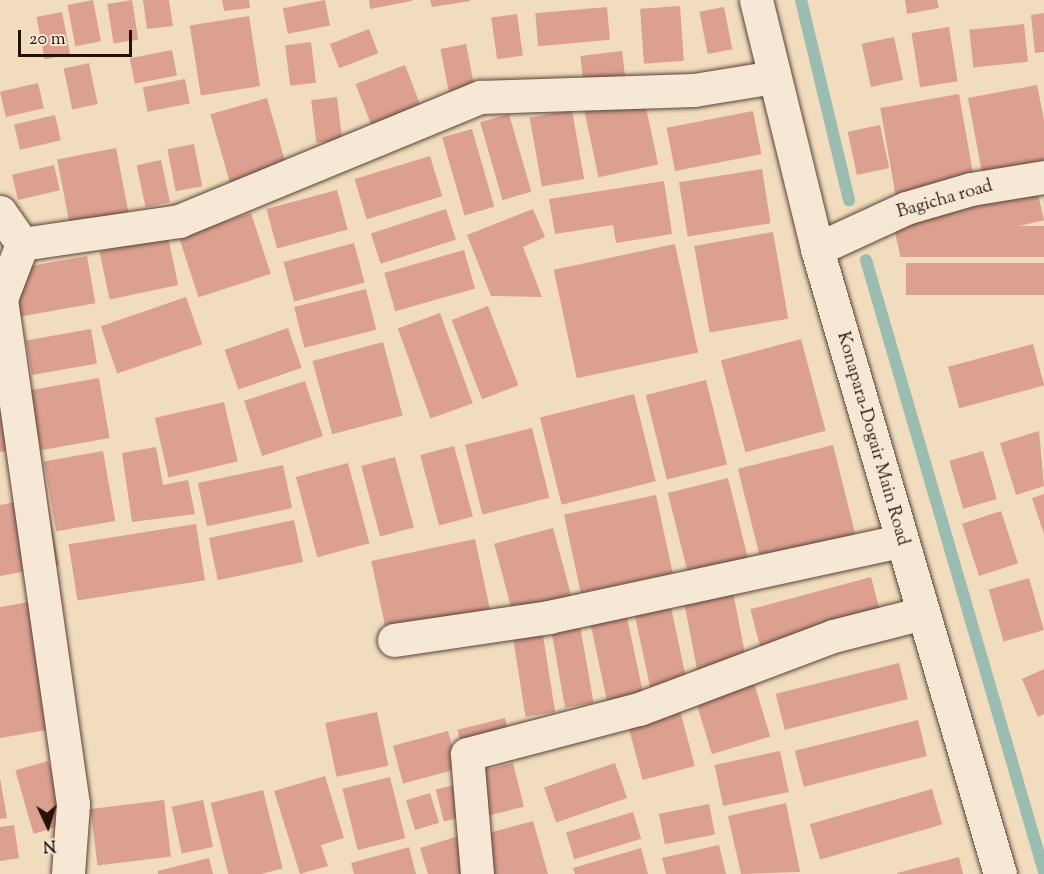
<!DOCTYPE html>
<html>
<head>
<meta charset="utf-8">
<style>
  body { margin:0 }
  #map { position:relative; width:1044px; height:874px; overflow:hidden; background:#f1dcbe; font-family:"Sorts Mill Goudy",serif }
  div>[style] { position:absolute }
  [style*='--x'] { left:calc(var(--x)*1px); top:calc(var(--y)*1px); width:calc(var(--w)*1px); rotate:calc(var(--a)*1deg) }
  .stream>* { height:12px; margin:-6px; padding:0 6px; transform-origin:6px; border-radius:6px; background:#9bbcb1 }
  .building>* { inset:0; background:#dca091; transform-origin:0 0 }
  .roads { filter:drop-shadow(0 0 2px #594336) drop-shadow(0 0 2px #594336) }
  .street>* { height:33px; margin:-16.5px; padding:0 16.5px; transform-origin:16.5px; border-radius:16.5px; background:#f6e8d5 }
  .secondary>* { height:33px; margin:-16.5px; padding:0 16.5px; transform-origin:16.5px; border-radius:16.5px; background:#f6e8d5 }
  span { translate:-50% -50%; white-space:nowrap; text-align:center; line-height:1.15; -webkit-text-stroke:4.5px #f6e8d5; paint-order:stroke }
  .street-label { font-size:18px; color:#261008 }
  .north { position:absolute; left:18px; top:796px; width:60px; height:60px; -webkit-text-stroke:4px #f6e8d5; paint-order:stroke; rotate:176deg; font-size:16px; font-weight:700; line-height:24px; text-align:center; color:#261008 }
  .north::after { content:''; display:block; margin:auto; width:21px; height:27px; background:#261008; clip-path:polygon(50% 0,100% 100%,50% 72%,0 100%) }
  .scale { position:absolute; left:18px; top:30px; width:114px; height:27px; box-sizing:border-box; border:3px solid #261008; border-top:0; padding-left:8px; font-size:18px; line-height:21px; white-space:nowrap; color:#261008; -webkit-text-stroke:4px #f6e8d5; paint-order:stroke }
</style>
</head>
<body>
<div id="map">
  <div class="stream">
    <div style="--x:801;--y:0;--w:206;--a:76.5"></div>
    <div style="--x:866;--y:260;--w:637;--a:73.78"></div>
  </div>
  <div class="building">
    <div style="left:93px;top:0;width:42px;height:26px;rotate:79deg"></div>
    <div style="left:132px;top:0;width:40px;height:25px;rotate:81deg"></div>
    <div style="clip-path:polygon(143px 0,169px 0,173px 26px,147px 29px)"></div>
    <div style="clip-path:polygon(222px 0,249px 0,250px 8px,224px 11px)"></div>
    <div style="left:325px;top:0;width:26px;height:43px;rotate:79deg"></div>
    <div style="clip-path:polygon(369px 0,412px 0,412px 1px,370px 9px)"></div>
    <div style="clip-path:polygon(430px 0,470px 0,470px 1px,432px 7px)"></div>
    <div style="clip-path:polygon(905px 0,937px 0,939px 8px,907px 14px)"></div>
    <div style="left:680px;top:6px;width:55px;height:40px;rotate:86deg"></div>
    <div style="left:607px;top:7px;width:33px;height:72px;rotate:85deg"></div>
    <div style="left:724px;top:7px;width:43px;height:25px;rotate:79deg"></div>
    <div style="left:62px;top:12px;width:43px;height:26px;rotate:79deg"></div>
    <div style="clip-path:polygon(1044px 13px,1044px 52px,1035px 53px,1031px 15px)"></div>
    <div style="left:517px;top:14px;width:42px;height:26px;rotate:82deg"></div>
    <div style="left:249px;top:16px;width:71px;height:60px;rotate:81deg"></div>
    <div style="left:1024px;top:24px;width:38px;height:55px;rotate:84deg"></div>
    <div style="left:949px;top:27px;width:55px;height:38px;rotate:81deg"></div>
    <div style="left:369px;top:29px;width:26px;height:42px;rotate:69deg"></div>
    <div style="left:894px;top:37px;width:44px;height:33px;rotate:78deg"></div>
    <div style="left:311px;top:42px;width:41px;height:26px;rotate:83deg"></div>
    <div style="left:466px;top:44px;width:43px;height:26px;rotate:79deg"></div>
    <div style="left:172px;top:50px;width:26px;height:43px;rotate:79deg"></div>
    <div style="left:622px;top:51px;width:25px;height:42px;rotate:83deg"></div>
    <div style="left:89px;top:63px;width:42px;height:26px;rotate:78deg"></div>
    <div style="left:405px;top:65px;width:53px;height:53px;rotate:69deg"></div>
    <div style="left:185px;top:79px;width:25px;height:43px;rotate:79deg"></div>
    <div style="left:38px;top:83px;width:26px;height:39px;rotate:77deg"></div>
    <div style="clip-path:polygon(1037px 85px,1044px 120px,1044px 166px,983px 178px,968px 98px)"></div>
    <div style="left:959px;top:94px;width:89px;height:80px;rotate:80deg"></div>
    <div style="left:337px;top:97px;width:43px;height:26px;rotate:83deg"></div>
    <div style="left:267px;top:98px;width:71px;height:59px;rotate:74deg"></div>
    <div style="left:644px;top:98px;width:68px;height:61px;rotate:78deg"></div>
    <div style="left:572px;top:110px;width:70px;height:43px;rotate:80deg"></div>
    <div style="left:753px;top:111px;width:44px;height:88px;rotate:79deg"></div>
    <div style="left:509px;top:114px;width:81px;height:30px;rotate:74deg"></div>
    <div style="left:55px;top:115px;width:26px;height:42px;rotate:77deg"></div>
    <div style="left:880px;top:125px;width:44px;height:33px;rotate:78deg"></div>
    <div style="left:472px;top:129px;width:81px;height:31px;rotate:74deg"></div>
    <div style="left:194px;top:144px;width:43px;height:27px;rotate:79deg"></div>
    <div style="left:116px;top:148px;width:71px;height:60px;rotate:79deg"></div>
    <div style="left:430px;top:156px;width:42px;height:79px;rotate:73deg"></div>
    <div style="left:161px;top:160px;width:43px;height:25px;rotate:78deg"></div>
    <div style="left:54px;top:165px;width:26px;height:43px;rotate:77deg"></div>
    <div style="left:762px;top:169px;width:55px;height:84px;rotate:81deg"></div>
    <div style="clip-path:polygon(664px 181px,672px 234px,616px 243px,613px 225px,555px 234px,549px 199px)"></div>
    <div style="left:337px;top:190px;width:41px;height:73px;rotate:75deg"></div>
    <div style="left:1037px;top:190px;width:31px;height:148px;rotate:77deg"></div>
    <div style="left:446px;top:209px;width:32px;height:79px;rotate:72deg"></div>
    <div style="clip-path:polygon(533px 209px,545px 237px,523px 247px,542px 297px,491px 296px,467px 235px)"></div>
    <div style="left:251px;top:213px;width:64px;height:76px;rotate:72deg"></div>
    <div style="left:1044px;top:226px;width:31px;height:144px;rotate:90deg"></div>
    <div style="left:773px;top:232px;width:88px;height:80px;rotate:80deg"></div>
    <div style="left:168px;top:237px;width:49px;height:70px;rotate:78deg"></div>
    <div style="left:354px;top:243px;width:41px;height:73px;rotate:75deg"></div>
    <div style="left:675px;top:244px;width:111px;height:124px;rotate:78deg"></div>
    <div style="left:464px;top:250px;width:40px;height:83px;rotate:74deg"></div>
    <div style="left:87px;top:256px;width:48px;height:76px;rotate:80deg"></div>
    <div style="left:1044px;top:263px;width:32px;height:138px;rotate:90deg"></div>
    <div style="left:366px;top:289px;width:42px;height:74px;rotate:76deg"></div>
    <div style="left:186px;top:297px;width:50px;height:90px;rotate:71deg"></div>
    <div style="left:488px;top:306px;width:85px;height:39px;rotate:69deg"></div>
    <div style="left:440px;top:313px;width:96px;height:45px;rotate:70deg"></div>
    <div style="left:288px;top:328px;width:42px;height:67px;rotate:71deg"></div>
    <div style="left:91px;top:329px;width:35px;height:66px;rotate:80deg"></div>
    <div style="left:801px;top:339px;width:95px;height:83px;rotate:75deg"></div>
    <div style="left:383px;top:342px;width:76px;height:73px;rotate:75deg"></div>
    <div style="left:1033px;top:344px;width:43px;height:88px;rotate:75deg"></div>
    <div style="left:99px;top:378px;width:61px;height:70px;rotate:80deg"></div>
    <div style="clip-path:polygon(0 380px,15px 449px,0 452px)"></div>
    <div style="left:706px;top:380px;width:87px;height:62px;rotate:76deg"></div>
    <div style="left:305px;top:381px;width:58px;height:64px;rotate:72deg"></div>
    <div style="left:634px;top:394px;width:90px;height:97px;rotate:76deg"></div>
    <div style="left:224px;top:402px;width:61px;height:71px;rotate:77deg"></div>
    <div style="left:532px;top:428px;width:72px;height:69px;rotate:76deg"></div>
    <div style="clip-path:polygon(1039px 431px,1044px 486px,1016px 495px,1000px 443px)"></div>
    <div style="left:833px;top:445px;width:96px;height:98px;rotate:76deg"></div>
    <div style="left:454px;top:446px;width:73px;height:35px;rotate:75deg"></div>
    <div style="clip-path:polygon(156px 447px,163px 485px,188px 480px,195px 514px,132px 522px,122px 453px)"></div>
    <div style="left:103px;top:451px;width:71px;height:60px;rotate:80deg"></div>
    <div style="left:983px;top:451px;width:50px;height:35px;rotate:74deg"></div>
    <div style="left:395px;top:457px;width:73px;height:35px;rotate:75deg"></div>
    <div style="left:348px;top:463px;width:83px;height:54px;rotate:75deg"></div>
    <div style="left:283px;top:465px;width:44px;height:87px;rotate:78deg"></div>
    <div style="left:728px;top:478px;width:84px;height:62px;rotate:76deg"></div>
    <div style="clip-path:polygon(1044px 494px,1044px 534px,1032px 498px)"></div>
    <div style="left:656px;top:495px;width:80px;height:94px;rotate:78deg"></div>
    <div style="clip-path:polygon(46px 496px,59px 565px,0 576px,0 505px)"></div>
    <div style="left:1001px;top:511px;width:55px;height:41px;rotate:72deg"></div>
    <div style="left:294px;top:520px;width:43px;height:87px;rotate:78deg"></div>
    <div style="left:196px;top:524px;width:57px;height:129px;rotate:81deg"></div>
    <div style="left:553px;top:528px;width:70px;height:61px;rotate:75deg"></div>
    <div style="left:475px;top:539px;width:76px;height:106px;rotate:78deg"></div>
    <div style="left:871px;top:577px;width:58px;height:125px;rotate:75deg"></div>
    <div style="left:1029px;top:578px;width:54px;height:42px;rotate:74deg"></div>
    <div style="left:733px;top:592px;width:70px;height:50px;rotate:79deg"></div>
    <div style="left:669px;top:598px;width:86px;height:37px;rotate:78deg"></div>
    <div style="clip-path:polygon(41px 600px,64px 727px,0 738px,0 607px)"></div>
    <div style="left:625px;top:608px;width:87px;height:37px;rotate:78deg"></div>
    <div style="left:579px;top:620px;width:84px;height:29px;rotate:80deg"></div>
    <div style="left:542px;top:629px;width:84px;height:30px;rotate:81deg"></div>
    <div style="left:899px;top:663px;width:37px;height:127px;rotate:76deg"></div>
    <div style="clip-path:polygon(1044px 669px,1044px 714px,1038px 717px,1022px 679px)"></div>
    <div style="left:753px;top:680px;width:59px;height:61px;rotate:73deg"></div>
    <div style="left:679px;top:707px;width:61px;height:54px;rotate:75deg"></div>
    <div style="left:377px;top:712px;width:55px;height:53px;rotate:78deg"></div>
    <div style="left:505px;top:718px;width:36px;height:49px;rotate:76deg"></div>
    <div style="left:918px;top:720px;width:37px;height:127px;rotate:76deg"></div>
    <div style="left:448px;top:731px;width:39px;height:57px;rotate:75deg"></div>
    <div style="left:780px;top:751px;width:42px;height:67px;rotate:78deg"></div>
    <div style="left:48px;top:761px;width:66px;height:34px;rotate:74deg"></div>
    <div style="left:513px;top:763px;width:45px;height:45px;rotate:76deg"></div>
    <div style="left:615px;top:763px;width:37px;height:75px;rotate:71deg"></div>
    <div style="clip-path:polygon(325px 776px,344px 838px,321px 845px,328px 866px,300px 874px,274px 791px)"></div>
    <div style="left:390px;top:777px;width:63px;height:49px;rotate:76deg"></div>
    <div style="clip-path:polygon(0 778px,7px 818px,0 819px)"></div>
    <div style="left:462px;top:783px;width:33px;height:27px;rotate:76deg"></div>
    <div style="left:932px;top:789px;width:37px;height:127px;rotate:74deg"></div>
    <div style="left:263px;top:790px;width:81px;height:54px;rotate:76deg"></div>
    <div style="left:430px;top:793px;width:31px;height:25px;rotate:73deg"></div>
    <div style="left:164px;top:800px;width:57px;height:74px;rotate:83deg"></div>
    <div style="left:203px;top:800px;width:48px;height:32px;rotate:78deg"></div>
    <div style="clip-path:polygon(786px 803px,800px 872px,741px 874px,728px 816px)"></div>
    <div style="left:709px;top:804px;width:31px;height:51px;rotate:79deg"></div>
    <div style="left:633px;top:812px;width:28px;height:70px;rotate:73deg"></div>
    <div style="clip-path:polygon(533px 821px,548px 874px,484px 874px,474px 837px)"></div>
    <div style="clip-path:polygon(14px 825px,19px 858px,0 861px,0 827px)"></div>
    <div style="clip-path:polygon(462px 835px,474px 874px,428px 874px,420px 848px)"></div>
    <div style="clip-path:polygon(719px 845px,726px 874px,666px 874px,662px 858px)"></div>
    <div style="clip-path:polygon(409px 847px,416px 874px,354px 874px,351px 863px)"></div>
    <div style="clip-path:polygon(641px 848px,648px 874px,575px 874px,573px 868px)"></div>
    <div style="clip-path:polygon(959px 857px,963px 874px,897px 874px,897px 873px)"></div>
    <div style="clip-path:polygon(209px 858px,213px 874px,158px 874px,158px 871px)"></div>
  </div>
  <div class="roads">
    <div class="street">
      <div style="--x:0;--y:212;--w:39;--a:55"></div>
      <div style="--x:22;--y:244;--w:159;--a:-8.3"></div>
      <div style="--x:179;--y:221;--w:326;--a:-22.4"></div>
      <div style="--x:480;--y:97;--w:214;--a:-1.9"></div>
      <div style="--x:694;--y:90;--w:81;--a:-9.2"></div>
      <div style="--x:22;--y:244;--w:59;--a:110.9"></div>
      <div style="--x:1;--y:299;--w:510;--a:81.89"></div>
      <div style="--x:73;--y:804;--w:70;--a:94.1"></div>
      <div style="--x:817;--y:249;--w:98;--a:-24.7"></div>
      <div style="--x:906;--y:208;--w:68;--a:-16.3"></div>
      <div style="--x:971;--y:189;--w:74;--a:-9.3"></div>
      <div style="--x:394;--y:640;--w:157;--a:-8.4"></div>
      <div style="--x:549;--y:617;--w:360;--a:-12.2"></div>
      <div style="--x:477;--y:874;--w:120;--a:-94.8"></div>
      <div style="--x:467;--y:754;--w:178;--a:-14.7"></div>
      <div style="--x:639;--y:709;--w:207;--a:-20.6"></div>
      <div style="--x:833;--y:636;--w:93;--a:-14.3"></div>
    </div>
    <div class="secondary">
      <div style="--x:756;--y:0;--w:256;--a:76.2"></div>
      <div style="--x:817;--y:249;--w:651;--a:73.68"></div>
    </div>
  </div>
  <div class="street-label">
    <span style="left:945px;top:200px;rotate:-16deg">Bagicha road</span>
    <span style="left:872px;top:439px;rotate:74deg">Konapara-Dogair Main Road</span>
  </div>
  <div class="north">N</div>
  <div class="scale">20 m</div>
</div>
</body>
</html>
